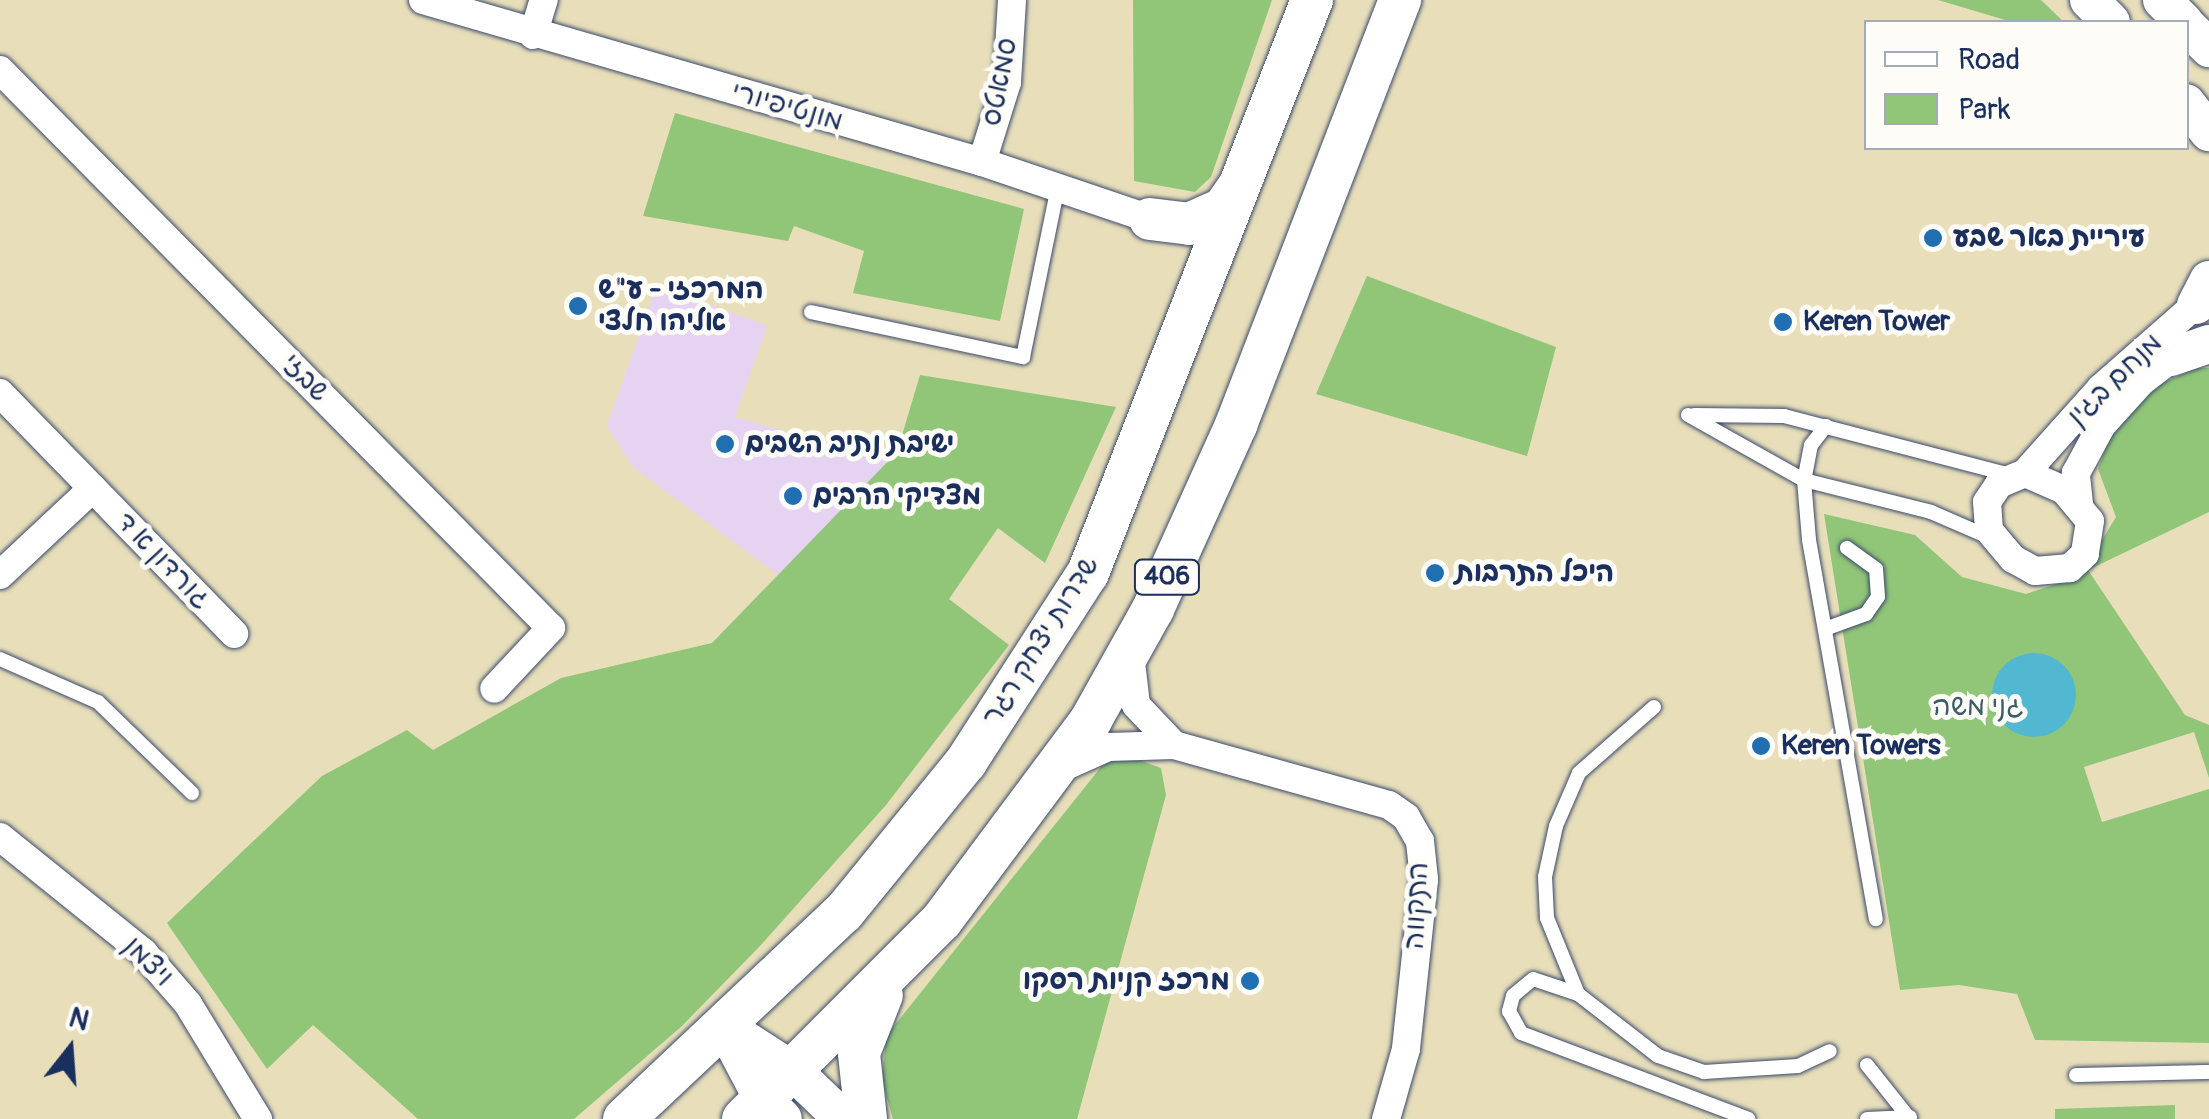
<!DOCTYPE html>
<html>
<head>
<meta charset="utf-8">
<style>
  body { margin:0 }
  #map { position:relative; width:2209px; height:1119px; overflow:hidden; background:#e8dfba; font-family:Pangolin,"Playpen Sans Hebrew",sans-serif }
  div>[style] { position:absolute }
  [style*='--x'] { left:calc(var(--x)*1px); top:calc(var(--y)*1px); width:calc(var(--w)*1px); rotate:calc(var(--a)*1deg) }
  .built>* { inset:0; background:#e5d3f1 }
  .green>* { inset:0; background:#91c678 }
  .water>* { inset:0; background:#52b8d1 }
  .round { border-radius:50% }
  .roads { filter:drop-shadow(0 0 2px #3a496c) drop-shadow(0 0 2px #3a496c) }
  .lane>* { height:14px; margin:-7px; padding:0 7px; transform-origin:7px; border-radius:7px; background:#fff }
  .street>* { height:28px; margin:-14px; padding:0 14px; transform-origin:14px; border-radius:14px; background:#fff }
  .secondary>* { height:38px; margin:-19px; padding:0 19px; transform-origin:19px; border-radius:19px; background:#fff }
  .primary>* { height:42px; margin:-21px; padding:0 21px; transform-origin:21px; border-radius:21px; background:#fff }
  .dots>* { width:28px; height:28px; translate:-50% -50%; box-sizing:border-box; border:5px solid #fdfcf7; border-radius:50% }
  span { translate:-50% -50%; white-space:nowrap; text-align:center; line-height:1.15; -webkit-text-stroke:10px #fdfcf7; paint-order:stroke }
  .shield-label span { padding:2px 8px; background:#fdfcf7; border:2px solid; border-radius:8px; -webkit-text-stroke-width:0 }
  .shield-label { font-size:25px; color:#1b2f5e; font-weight:700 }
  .street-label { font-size:28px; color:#1b2f5e }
  .poi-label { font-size:28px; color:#1b2f5e; font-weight:700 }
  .left { translate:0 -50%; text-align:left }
  .right { translate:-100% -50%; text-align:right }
  .park-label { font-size:28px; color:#3e5c66 }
  .legend { position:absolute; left:1864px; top:20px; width:325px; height:130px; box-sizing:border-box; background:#fdfcf7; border:2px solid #a3aaba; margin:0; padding:12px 18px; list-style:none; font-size:30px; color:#1b2f5e }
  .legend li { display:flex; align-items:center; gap:20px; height:50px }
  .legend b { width:50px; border:2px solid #a3aaba }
  .north { position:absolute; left:20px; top:999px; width:100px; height:100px; -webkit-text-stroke:8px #fdfcf7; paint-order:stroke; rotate:17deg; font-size:28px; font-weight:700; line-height:40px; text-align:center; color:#1b2f5e }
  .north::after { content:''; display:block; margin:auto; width:35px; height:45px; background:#1b2f5e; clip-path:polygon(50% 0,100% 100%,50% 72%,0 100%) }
</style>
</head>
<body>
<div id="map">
  <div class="built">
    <div style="clip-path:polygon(657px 284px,767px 326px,735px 417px,895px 462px,778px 575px,633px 467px,607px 426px)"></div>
  </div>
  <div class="green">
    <div style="clip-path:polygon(1133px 0,1272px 0,1211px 177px,1195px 192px,1134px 181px)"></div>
    <div style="clip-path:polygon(1938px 0,2041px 0,2064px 22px,2012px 22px)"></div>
    <div style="clip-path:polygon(675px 113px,1024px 209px,1000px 321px,853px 293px,864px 251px,794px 226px,788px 241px,643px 216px)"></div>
    <div style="clip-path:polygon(1367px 276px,1556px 347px,1527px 456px,1316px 394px)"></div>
    <div style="clip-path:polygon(2198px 368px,2209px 368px,2209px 512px,2088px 570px,2185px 715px,2209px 725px,2209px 778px,2194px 732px,2084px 767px,2102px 822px,2209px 789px,2209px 1043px,2035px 1040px,2017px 994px,1959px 985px,1900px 990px,1824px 514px,1915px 535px,1962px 577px,2026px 594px,2080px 576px,2116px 517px,2098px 469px,2110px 436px,2154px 386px)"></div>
    <div style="clip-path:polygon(920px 375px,1116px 407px,1045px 563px,998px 528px,949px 599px,1009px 645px,886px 805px,760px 946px,682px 1026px,574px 1119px,418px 1119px,313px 1025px,267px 1069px,167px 923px,322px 776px,407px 730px,433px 750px,561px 678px,712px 643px,897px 452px)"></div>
    <div style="clip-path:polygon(1128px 756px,1161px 768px,1166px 795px,1077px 1119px,893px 1119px,882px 1081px,886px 1036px,1105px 762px)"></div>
    <div style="clip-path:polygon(2175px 1105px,2175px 1119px,2055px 1119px,2055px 1109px)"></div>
  </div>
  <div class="water">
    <div class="round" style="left:1992px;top:653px;width:84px;height:84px"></div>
  </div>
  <div class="roads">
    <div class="lane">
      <div style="--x:811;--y:312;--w:217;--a:12"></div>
      <div style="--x:1023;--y:357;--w:174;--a:-78.4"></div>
      <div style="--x:1688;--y:415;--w:133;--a:29.3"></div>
      <div style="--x:1804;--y:480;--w:131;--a:14.1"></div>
      <div style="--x:1931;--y:512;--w:65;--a:23.4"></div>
      <div style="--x:1694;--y:415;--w:90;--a:0.6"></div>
      <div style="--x:1784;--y:416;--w:234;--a:14.6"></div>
      <div style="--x:1826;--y:426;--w:24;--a:128"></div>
      <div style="--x:1811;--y:445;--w:36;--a:101"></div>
      <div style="--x:1804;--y:480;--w:60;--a:85.2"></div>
      <div style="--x:1809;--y:540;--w:385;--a:80"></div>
      <div style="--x:1825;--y:629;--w:44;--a:-20.1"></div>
      <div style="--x:1866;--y:614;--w:21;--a:-55"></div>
      <div style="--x:1878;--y:597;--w:28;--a:-94"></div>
      <div style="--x:1876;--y:569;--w:36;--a:-144"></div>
      <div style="--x:0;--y:659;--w:107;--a:23.7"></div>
      <div style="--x:98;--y:702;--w:131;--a:44.1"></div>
      <div style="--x:1654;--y:707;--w:100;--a:138.7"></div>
      <div style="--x:1579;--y:773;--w:58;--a:113.5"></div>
      <div style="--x:1556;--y:826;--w:52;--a:102.2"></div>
      <div style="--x:1545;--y:877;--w:41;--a:87.2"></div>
      <div style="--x:1547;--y:918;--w:82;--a:67.8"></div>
      <div style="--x:1578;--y:994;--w:101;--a:37.8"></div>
      <div style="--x:1658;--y:1056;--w:49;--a:19.2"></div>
      <div style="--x:1704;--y:1072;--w:94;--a:-3.7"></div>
      <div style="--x:1798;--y:1066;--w:35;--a:-25"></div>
      <div style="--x:1578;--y:994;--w:47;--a:-161.6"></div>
      <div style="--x:1533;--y:979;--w:26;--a:140"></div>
      <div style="--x:1513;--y:996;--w:16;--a:105"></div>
      <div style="--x:1509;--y:1011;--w:25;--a:61"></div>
      <div style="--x:1521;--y:1033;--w:243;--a:20.7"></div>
      <div style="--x:1867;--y:1065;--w:69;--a:51.5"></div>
      <div style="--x:2076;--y:1075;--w:133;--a:-1.3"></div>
      <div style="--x:1867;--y:1119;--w:43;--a:-2.7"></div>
    </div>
    <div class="street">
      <div style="--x:423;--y:0;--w:582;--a:16.16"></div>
      <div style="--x:982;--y:162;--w:177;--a:18.7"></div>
      <div style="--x:533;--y:35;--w:37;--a:-73"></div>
      <div style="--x:0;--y:70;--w:784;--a:45.36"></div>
      <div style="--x:551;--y:628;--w:83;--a:133.1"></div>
      <div style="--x:982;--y:162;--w:84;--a:-72.6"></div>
      <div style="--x:1007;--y:82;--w:82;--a:-86.5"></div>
      <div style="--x:0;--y:393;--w:336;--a:45.8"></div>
      <div style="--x:2025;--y:473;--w:43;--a:23.6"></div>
      <div style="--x:2064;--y:490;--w:40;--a:50"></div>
      <div style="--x:2090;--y:521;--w:33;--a:99"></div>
      <div style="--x:2085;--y:554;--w:21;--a:137"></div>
      <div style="--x:2070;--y:568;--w:35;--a:175"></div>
      <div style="--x:2035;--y:571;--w:25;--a:-151"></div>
      <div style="--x:2013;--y:559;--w:38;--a:-130"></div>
      <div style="--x:1989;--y:530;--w:28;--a:-94"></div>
      <div style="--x:1987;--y:502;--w:22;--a:-56"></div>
      <div style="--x:1999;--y:484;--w:28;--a:-23"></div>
      <div style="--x:2025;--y:473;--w:114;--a:-48.2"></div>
      <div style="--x:2101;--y:388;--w:142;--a:-41.3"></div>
      <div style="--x:2079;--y:504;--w:31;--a:-96"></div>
      <div style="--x:2076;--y:473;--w:55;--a:-61.6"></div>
      <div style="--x:2102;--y:425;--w:58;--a:-47.8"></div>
      <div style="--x:2141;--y:382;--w:59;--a:-37.5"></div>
      <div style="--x:0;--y:575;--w:127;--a:-43.1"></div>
      <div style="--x:1130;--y:653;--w:52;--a:83.4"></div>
      <div style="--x:1136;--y:705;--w:55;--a:46.5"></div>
      <div style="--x:1059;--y:769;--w:54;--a:-24.2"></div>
      <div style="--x:1108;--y:747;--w:66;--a:-1.7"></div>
      <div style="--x:1174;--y:745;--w:223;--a:15.6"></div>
      <div style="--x:1389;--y:805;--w:21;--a:35"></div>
      <div style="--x:1406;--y:817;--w:28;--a:60"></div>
      <div style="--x:1420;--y:841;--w:39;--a:84"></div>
      <div style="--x:1424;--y:880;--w:170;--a:96.1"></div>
      <div style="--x:1406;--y:1049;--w:73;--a:105.9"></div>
      <div style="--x:0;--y:837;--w:184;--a:38.8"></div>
      <div style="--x:143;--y:952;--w:69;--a:49.1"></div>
      <div style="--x:188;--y:1004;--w:135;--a:58.7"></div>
    </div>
    <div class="secondary">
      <div style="--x:2089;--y:0;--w:31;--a:45"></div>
      <div style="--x:2162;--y:0;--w:31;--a:45"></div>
      <div style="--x:2186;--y:25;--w:33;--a:45"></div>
      <div style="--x:2186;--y:103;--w:37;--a:52"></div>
      <div style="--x:2196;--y:305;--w:28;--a:-63"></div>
      <div style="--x:2171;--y:357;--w:40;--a:-18.9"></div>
      <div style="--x:725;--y:1027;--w:81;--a:32.9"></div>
      <div style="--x:793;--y:1071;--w:69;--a:43.8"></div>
      <div style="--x:726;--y:1029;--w:79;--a:62.1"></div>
      <div style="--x:763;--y:1099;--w:28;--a:45"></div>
    </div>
    <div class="primary">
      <div style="--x:1150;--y:219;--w:39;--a:7"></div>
      <div style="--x:1189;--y:224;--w:37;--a:-24"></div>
      <div style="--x:1223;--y:209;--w:28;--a:-55"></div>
      <div style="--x:624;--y:1119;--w:302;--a:-43.3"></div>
      <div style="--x:844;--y:912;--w:193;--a:-50.9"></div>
      <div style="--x:966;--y:762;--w:225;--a:-57.2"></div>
      <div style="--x:1088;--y:573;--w:615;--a:-68.65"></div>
      <div style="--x:743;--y:1119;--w:281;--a:-45"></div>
      <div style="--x:942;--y:920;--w:249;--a:-53.3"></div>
      <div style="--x:1091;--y:720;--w:127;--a:-60.8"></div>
      <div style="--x:1153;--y:609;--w:202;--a:-65.7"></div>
      <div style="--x:1236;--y:425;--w:456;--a:-68.9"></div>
      <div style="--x:866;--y:1119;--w:66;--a:-96.1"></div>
      <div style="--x:859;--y:1053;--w:62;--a:-68.4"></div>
    </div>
  </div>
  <div class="dots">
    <div style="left:1933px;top:238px;background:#1f6fb2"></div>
    <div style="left:578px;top:306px;background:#1f6fb2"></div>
    <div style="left:1783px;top:322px;background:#1f6fb2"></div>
    <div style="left:725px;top:444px;background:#1f6fb2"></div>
    <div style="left:793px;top:496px;background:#1f6fb2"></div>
    <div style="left:1435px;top:573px;background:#1f6fb2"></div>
    <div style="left:1761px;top:746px;background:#1f6fb2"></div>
    <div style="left:1250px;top:981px;background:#1f6fb2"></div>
  </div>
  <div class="shield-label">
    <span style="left:1167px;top:577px">406</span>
  </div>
  <div class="street-label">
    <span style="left:1000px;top:82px;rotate:-79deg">סמאטס</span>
    <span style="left:787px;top:107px;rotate:16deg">מונטיפיורי</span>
    <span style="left:305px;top:378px;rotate:46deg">שבזי</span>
    <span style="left:2115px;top:380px;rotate:-44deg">מנחם בגין</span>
    <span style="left:163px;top:561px;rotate:46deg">גורדון א ד</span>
    <span style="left:1041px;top:641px;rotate:-58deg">שדרות יצחק רגר</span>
    <span style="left:1417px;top:906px;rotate:-87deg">התקווה</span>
    <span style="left:148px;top:962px;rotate:45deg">ויצמן</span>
  </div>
  <div class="poi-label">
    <span class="left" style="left:1953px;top:238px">עיריית באר שבע</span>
    <span class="left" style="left:598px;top:306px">המרכזי - ע"ש<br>אליהו חלצי</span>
    <span class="left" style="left:1803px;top:322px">Keren Tower</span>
    <span class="left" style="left:745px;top:444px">ישיבת נתיב השבים</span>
    <span class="left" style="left:813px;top:496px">מצדיקי הרבים</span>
    <span class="left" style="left:1455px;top:573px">היכל התרבות</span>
    <span class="left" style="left:1781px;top:746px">Keren Towers</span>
    <span class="right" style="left:1230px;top:981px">מרכז קניות רסקו</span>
  </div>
  <div class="park-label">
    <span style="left:1978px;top:707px">גני משה</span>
  </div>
  <ul class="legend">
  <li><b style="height:12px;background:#fff"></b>Road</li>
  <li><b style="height:28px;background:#91c678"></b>Park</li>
  </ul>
  <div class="north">N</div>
</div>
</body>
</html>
